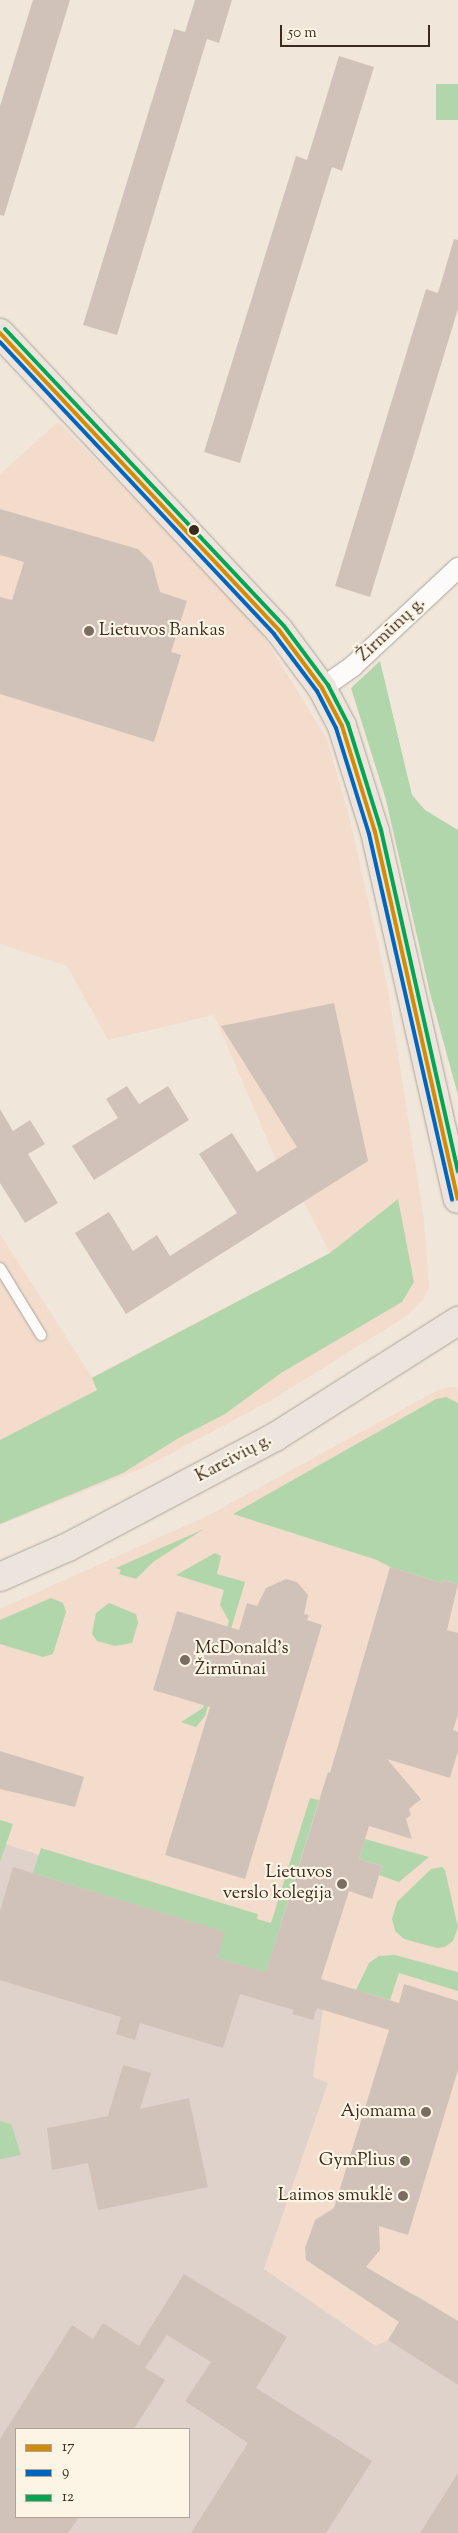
<!DOCTYPE html>
<html>
<head>
<meta charset="utf-8">
<style>
  body { margin:0 }
  #map { position:relative; width:458px; height:2533px; overflow:hidden; background:#f0e7da; font-family:"Sorts Mill Goudy",serif }
  div>[style] { position:absolute }
  [style*='--x'] { left:calc(var(--x)*1px); top:calc(var(--y)*1px); width:calc(var(--w)*1px); rotate:calc(var(--a)*1deg) }
  .built>* { inset:0; background:#f3dccc }
  .industrial>* { inset:0; background:#dfd2ca }
  .green>* { inset:0; background:#b2d6ab; transform-origin:0 0 }
  .building>* { inset:0; background:#d0c2b9 }
  .roads { filter:drop-shadow(0 0 1px #aba49b) drop-shadow(0 0 1px #aba49b) }
  .lane>* { height:10px; margin:-5px; padding:0 5px; transform-origin:5px; border-radius:5px; background:#fdfbf9 }
  .street>* { height:20px; margin:-10px; padding:0 10px; transform-origin:10px; border-radius:10px; background:#fdfbf9 }
  .primary>* { height:28px; margin:-14px; padding:0 14px; transform-origin:14px; border-radius:14px; background:#ede5dd }
  .bus-1>* { height:4px; margin:-2px; padding:0 2px; transform-origin:2px; border-radius:2px; background:#d18d06 }
  .bus-2>* { height:4px; margin:-2px; padding:0 2px; transform-origin:2px; border-radius:2px; background:#0065bd }
  .bus-3>* { height:4px; margin:-2px; padding:0 2px; transform-origin:2px; border-radius:2px; background:#00a651 }
  .dots>* { width:14px; height:14px; translate:-50% -50%; box-sizing:border-box; border:2px solid #fcf5e5; border-radius:50% }
  span { translate:-50% -50%; white-space:nowrap; text-align:center; line-height:1.15; -webkit-text-stroke:4.5px #fcf5e5; paint-order:stroke }
  .street-label { font-size:18px; color:#3b2a1e }
  .poi-label { font-size:18px; color:#3b2a1e }
  .left { translate:0 -50%; text-align:left }
  .right { translate:-100% -50%; text-align:right }
  .legend { position:absolute; left:15px; top:2428px; width:175px; height:90px; box-sizing:border-box; background:#fcf5e5; border:1px solid #afa495; margin:0; padding:6px 9px; list-style:none; font-size:15px; color:#3b2a1e }
  .legend li { display:flex; align-items:center; gap:10px; height:25px }
  .legend b { width:25px; border:1px solid #afa495 }
  .scale { position:absolute; left:280px; top:25px; width:150px; height:22px; box-sizing:border-box; border:2px solid #3b2a1e; border-top:0; padding-left:6px; font-size:15px; line-height:18px; white-space:nowrap; color:#3b2a1e; -webkit-text-stroke:4px #fcf5e5; paint-order:stroke }
</style>
</head>
<body>
<div id="map">
  <div class="built">
    <div style="clip-path:polygon(58px 422px,238px 603px,261px 632px,327px 739px,350px 820px,387px 984px,424px 1220px,429px 1288px,423px 1300px,405px 1317px,270px 1401px,145px 1467px,0 1525px,0 1234px,92px 1377px,330px 1253px,304px 1203px,276px 1160px,214px 1015px,108px 1040px,67px 966px,0 944px,0 474px)"></div>
    <div style="clip-path:polygon(450px 1387px,458px 1388px,458px 2321px,416px 2295px,388px 2340px,377px 2346px,264px 2269px,328px 2084px,313px 2078px,322px 2009px,0 1855px,0 1609px,209px 1515px,438px 1390px)"></div>
  </div>
  <div class="industrial">
    <div style="clip-path:polygon(evenodd,4px 1844px,280px 1928px,323px 2009px,313px 2077px,328px 2083px,264px 2269px,376px 2346px,388px 2340px,416px 2295px,458px 2321px,458px 2533px,0 2533px,0 1856px,4px 1844px,16px 2429px,189px 2429px,189px 2517px,16px 2517px,16px 2429px)"></div>
  </div>
  <div class="green">
    <div style="left:458px;top:84px;width:36px;height:22px;rotate:90deg"></div>
    <div style="clip-path:polygon(380px 661px,412px 795px,425px 810px,458px 830px,458px 1095px,430px 993px,386px 800px,351px 688px)"></div>
    <div style="clip-path:polygon(398px 1199px,414px 1282px,402px 1302px,281px 1373px,225px 1414px,177px 1439px,123px 1473px,0 1524px,0 1440px,97px 1390px,92px 1378px,330px 1253px)"></div>
    <div style="clip-path:polygon(446px 1397px,458px 1403px,458px 1584px,443px 1580px,442px 1583px,390px 1567px,377px 1560px,233px 1514px,436px 1399px)"></div>
    <div style="clip-path:polygon(204px 1529px,153px 1562px,136px 1579px,119px 1574px,121px 1570px,116px 1568px)"></div>
    <div style="clip-path:polygon(215px 1553px,221px 1556px,217px 1574px,245px 1582px,205px 1716px,196px 1727px,181px 1722px,203px 1708px,229px 1621px,220px 1605px,224px 1590px,176px 1575px)"></div>
    <div style="clip-path:polygon(51px 1598px,63px 1603px,66px 1612px,53px 1654px,43px 1657px,0 1644px,0 1620px)"></div>
    <div style="clip-path:polygon(109px 1603px,136px 1614px,138px 1623px,132px 1643px,115px 1646px,97px 1641px,92px 1634px,96px 1613px)"></div>
    <div style="clip-path:polygon(310px 1798px,319px 1800px,266px 1972px,217px 1958px,224px 1932px,33px 1873px,41px 1848px,258px 1914px,257px 1919px,271px 1923px)"></div>
    <div style="clip-path:polygon(0 1820px,13px 1824px,0 1862px)"></div>
    <div style="clip-path:polygon(365px 1839px,429px 1857px,399px 1882px,379px 1875px,382px 1866px,359px 1859px)"></div>
    <div style="clip-path:polygon(442px 1867px,445px 1870px,458px 1927px,453px 1941px,445px 1947px,437px 1948px,404px 1939px,395px 1931px,392px 1919px,397px 1902px,431px 1869px)"></div>
    <div style="clip-path:polygon(395px 1955px,458px 1972px,458px 1991px,399px 1973px,390px 2000px,356px 1990px,369px 1963px,379px 1956px)"></div>
    <div style="clip-path:polygon(0 2121px,11px 2124px,21px 2155px,0 2159px)"></div>
  </div>
  <div class="building">
    <div style="clip-path:polygon(33px 0,70px 0,4px 216px,0 215px,0 106px)"></div>
    <div style="clip-path:polygon(195px 0,232px 0,219px 43px,207px 39px,117px 335px,83px 325px,174px 29px,185px 32px)"></div>
    <div style="clip-path:polygon(339px 56px,374px 67px,342px 171px,332px 167px,240px 463px,204px 452px,296px 156px,307px 160px)"></div>
    <div style="clip-path:polygon(454px 239px,458px 240px,458px 309px,370px 597px,335px 586px,426px 289px,438px 293px)"></div>
    <div style="clip-path:polygon(0 509px,138px 549px,152px 563px,160px 592px,187px 601px,171px 652px,181px 655px,154px 742px,0 694px,0 597px,12px 600px,24px 562px,0 555px)"></div>
    <div style="clip-path:polygon(334px 1003px,368px 1161px,126px 1314px,75px 1233px,109px 1212px,133px 1251px,157px 1235px,170px 1256px,237px 1213px,199px 1154px,232px 1133px,257px 1172px,297px 1147px,221px 1026px)"></div>
    <div style="clip-path:polygon(127px 1086px,139px 1104px,168px 1086px,189px 1120px,94px 1180px,72px 1146px,118px 1118px,106px 1099px)"></div>
    <div style="clip-path:polygon(0 1109px,13px 1131px,30px 1120px,45px 1144px,28px 1154px,58px 1203px,25px 1223px,0 1183px)"></div>
    <div style="clip-path:polygon(390px 1567px,442px 1583px,443px 1580px,458px 1584px,447px 1630px,458px 1633px,458px 1715px,453px 1730px,458px 1732px,458px 1751px,450px 1778px,387px 1759px,421px 1799px,409px 1809px,411px 1815px,406px 1819px,412px 1839px,369px 1826px,359px 1859px,382px 1866px,379px 1875px,372px 1899px,349px 1891px,321px 1979px,399px 2003px,404px 1984px,458px 2001px,458px 2070px,408px 2235px,379px 2226px,380px 2250px,366px 2267px,458px 2321px,458px 2385px,388px 2340px,399px 2322px,306px 2260px,305px 2248px,315px 2220px,334px 2208px,389px 2030px,317px 2008px,313px 2020px,292px 2014px,294px 2010px,240px 1994px,223px 2048px,140px 2023px,135px 2040px,116px 2034px,121px 2017px,0 1980px,0 1911px,13px 1867px,225px 1932px,217px 1958px,266px 1972px,328px 1772px,330px 1773px)"></div>
    <div style="clip-path:polygon(286px 1579px,297px 1582px,308px 1595px,304px 1614px,309px 1615px,307px 1620px,322px 1625px,245px 1879px,165px 1855px,210px 1707px,153px 1690px,177px 1611px,239px 1630px,247px 1603px,257px 1606px,266px 1588px)"></div>
    <div style="clip-path:polygon(0 1751px,84px 1777px,75px 1807px,0 1789px)"></div>
    <div style="clip-path:polygon(123px 2065px,151px 2073px,140px 2109px,189px 2098px,208px 2187px,98px 2210px,88px 2163px,52px 2170px,47px 2128px,108px 2116px)"></div>
    <div style="clip-path:polygon(184px 2274px,287px 2337px,256px 2388px,372px 2461px,326px 2533px,191px 2533px,248px 2443px,185px 2401px,211px 2362px,167px 2335px,145px 2368px,165px 2380px,134px 2429px,16px 2429px,16px 2517px,79px 2517px,68px 2533px,0 2533px,0 2439px,72px 2325px,93px 2339px,103px 2323px,139px 2346px)"></div>
    <div style="clip-path:polygon(458px 2473px,458px 2533px,420px 2533px)"></div>
  </div>
  <div class="roads">
    <div class="lane">
      <div style="--x:0;--y:1268;--w:79;--a:58.5"></div>
    </div>
    <div class="street">
      <div style="--x:322;--y:688;--w:38;--a:-35"></div>
      <div style="--x:353;--y:666;--w:144;--a:-43"></div>
    </div>
    <div class="primary">
      <div style="--x:0;--y:333;--w:407;--a:46.8"></div>
      <div style="--x:279;--y:630;--w:72;--a:53.4"></div>
      <div style="--x:322;--y:688;--w:43;--a:62.2"></div>
      <div style="--x:342;--y:726;--w:111;--a:72.7"></div>
      <div style="--x:375;--y:832;--w:376;--a:77.3"></div>
      <div style="--x:0;--y:1577;--w:74;--a:-23.8"></div>
      <div style="--x:68;--y:1547;--w:234;--a:-28"></div>
      <div style="--x:275;--y:1437;--w:217;--a:-32.4"></div>
    </div>
  </div>
  <div class="bus-1">
    <div style="--x:0;--y:333;--w:407;--a:46.8"></div>
    <div style="--x:279;--y:630;--w:72;--a:53.4"></div>
    <div style="--x:322;--y:688;--w:43;--a:62.2"></div>
    <div style="--x:342;--y:726;--w:111;--a:72.7"></div>
    <div style="--x:375;--y:832;--w:376;--a:77.3"></div>
  </div>
  <div class="bus-2">
    <div style="--x:0;--y:342;--w:400;--a:46.8"></div>
    <div style="--x:274;--y:634;--w:71;--a:53"></div>
    <div style="--x:317;--y:691;--w:42;--a:62.8"></div>
    <div style="--x:336;--y:728;--w:111;--a:72.7"></div>
    <div style="--x:369;--y:834;--w:375;--a:77.2"></div>
  </div>
  <div class="bus-3">
    <div style="--x:5;--y:329;--w:407;--a:46.8"></div>
    <div style="--x:284;--y:626;--w:74;--a:53.3"></div>
    <div style="--x:328;--y:685;--w:44;--a:62.9"></div>
    <div style="--x:348;--y:724;--w:111;--a:72.7"></div>
    <div style="--x:381;--y:830;--w:350;--a:77.3"></div>
  </div>
  <div class="dots">
    <div style="left:194px;top:530px;background:#3b2a1e"></div>
    <div style="left:89px;top:631px;background:#7a6c60"></div>
    <div style="left:185px;top:1660px;background:#7a6c60"></div>
    <div style="left:342px;top:1884px;background:#7a6c60"></div>
    <div style="left:426px;top:2112px;background:#7a6c60"></div>
    <div style="left:405px;top:2161px;background:#7a6c60"></div>
    <div style="left:403px;top:2196px;background:#7a6c60"></div>
  </div>
  <div class="street-label">
    <span style="left:392px;top:630px;rotate:-43deg">Žirmūnų g.</span>
    <span style="left:234px;top:1459px;rotate:-28deg">Kareivių g.</span>
  </div>
  <div class="poi-label">
    <span class="left" style="left:99px;top:631px">Lietuvos Bankas</span>
    <span class="left" style="left:195px;top:1660px">McDonald's<br>Žirmūnai</span>
    <span class="right" style="left:332px;top:1884px">Lietuvos<br>verslo kolegija</span>
    <span class="right" style="left:416px;top:2112px">Ajomama</span>
    <span class="right" style="left:395px;top:2161px">GymPlius</span>
    <span class="right" style="left:393px;top:2196px">Laimos smuklė</span>
  </div>
  <ul class="legend">
  <li><b style="height:6px;background:#d18d06"></b>17</li>
  <li><b style="height:6px;background:#0065bd"></b>9</li>
  <li><b style="height:6px;background:#00a651"></b>12</li>
  </ul>
  <div class="scale">50 m</div>
</div>
</body>
</html>
